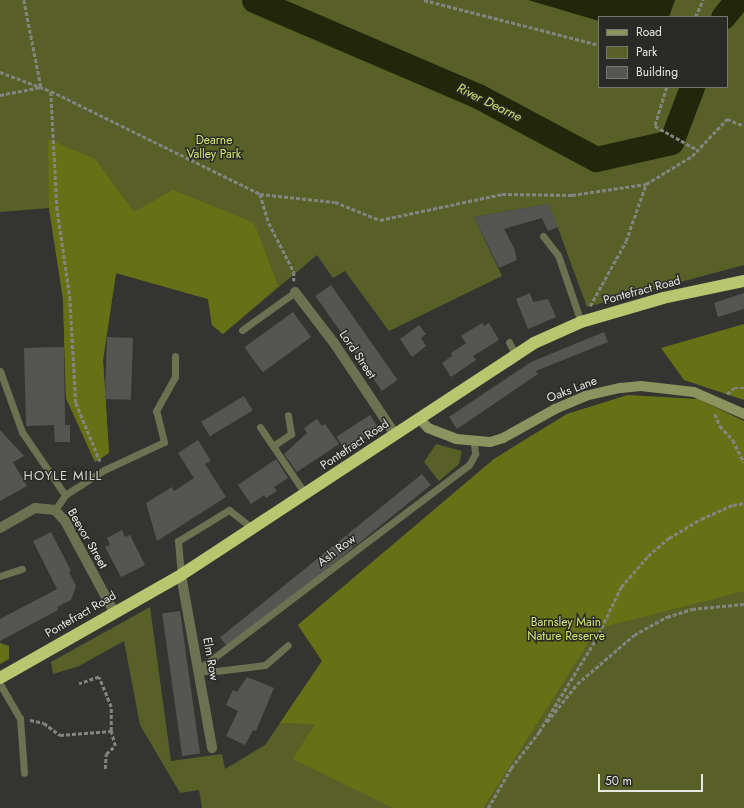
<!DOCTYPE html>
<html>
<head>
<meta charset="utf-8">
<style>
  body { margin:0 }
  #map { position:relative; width:744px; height:808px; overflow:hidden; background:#343531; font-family:Jost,sans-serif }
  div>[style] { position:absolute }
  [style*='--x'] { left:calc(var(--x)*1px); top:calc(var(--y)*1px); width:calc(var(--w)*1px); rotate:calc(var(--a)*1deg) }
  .green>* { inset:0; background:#586028 }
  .forest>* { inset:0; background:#667115 }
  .water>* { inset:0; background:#22260b }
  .river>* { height:25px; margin:-12.5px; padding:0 12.5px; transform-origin:12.5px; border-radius:12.5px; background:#22260b }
  .building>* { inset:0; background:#555651; transform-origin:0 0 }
  .path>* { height:2.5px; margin-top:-1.25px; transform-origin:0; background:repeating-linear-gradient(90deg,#848581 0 4px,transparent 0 6px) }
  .lane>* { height:7px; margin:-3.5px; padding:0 3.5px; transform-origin:3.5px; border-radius:3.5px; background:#6c7251 }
  .street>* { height:10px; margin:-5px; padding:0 5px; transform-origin:5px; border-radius:5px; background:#6c7251 }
  .secondary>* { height:10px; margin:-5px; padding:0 5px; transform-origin:5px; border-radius:5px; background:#8b945e }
  .highway>* { height:12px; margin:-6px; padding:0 6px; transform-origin:6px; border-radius:6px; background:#b8c670 }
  span { translate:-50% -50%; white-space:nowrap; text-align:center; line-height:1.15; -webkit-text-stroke:3px #2a2b27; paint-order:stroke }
  .park-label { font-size:12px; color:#d6e775 }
  .street-label { font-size:12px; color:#e8e9e5 }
  .water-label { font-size:13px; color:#cfe16e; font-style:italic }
  .neighbourhood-label { font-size:13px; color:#d4d5cf; letter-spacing:1px }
  .legend { position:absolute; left:598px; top:16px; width:130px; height:72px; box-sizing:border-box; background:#2a2b27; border:1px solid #767773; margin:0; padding:5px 7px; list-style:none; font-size:12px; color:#e8e9e5 }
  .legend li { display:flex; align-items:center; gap:8px; height:20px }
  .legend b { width:20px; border:1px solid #767773 }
  .scale { position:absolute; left:598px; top:774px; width:105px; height:18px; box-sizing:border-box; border:2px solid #e8e9e5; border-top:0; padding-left:5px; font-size:12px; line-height:14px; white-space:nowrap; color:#e8e9e5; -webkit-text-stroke:3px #2a2b27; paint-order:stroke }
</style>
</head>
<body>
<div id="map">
  <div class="green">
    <div style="clip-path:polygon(evenodd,0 0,744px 0,744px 265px,587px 307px,549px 204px,474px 217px,502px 276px,389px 331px,345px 271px,333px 278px,317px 255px,223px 334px,212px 325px,208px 299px,116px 273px,103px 360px,109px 453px,95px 462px,66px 398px,63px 299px,49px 208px,0 212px,0 0,599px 17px,727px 17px,727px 87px,599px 87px,599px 17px)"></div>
    <div style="clip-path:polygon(628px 395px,744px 421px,744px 808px,202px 808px,199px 790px,180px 793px,140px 725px,124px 641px,79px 666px,53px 674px,51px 662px,150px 607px,171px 761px,222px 754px,225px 769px,265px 745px,322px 661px,298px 625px,494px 459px,567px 414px)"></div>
    <div style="clip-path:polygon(436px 444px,462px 451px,459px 464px,439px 481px,424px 462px)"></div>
  </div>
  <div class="forest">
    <div style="clip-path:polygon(48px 139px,95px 159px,134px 212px,173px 190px,254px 223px,278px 286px,223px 334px,212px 325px,208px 299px,116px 273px,103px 360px,109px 453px,95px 462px,66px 398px,63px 299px,49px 208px)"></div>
    <div style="clip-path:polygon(744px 324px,744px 400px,684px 380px,661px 348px)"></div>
    <div style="clip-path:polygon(628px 395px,698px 399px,744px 421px,744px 591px,607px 626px,594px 634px,483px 808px,393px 808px,293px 759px,315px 724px,280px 723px,322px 661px,298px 625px,494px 459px,567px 414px)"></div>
    <div style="clip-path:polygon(0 643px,9px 646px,9px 659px,0 664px)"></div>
  </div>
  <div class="water">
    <div style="clip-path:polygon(528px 0,675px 0,669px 17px,599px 17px,599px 21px)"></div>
  </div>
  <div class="river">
    <div style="--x:254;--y:0;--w:244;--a:23.2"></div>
    <div style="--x:478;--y:96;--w:134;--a:28.1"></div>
    <div style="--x:596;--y:159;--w:77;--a:-12.8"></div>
    <div style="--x:671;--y:142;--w:59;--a:-69.1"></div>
    <div style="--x:723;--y:17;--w:22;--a:-51"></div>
  </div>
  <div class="building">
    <div style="clip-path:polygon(549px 204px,558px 227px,548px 231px,542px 218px,504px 229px,514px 248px,517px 260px,499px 268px,474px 217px)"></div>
    <div style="left:331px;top:285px;width:116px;height:19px;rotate:55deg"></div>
    <div style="clip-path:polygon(530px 293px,533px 302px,548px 299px,556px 317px,528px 329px,516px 299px)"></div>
    <div style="clip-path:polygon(744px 293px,744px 309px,718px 317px,714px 303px)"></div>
    <div style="left:293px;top:312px;width:31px;height:60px;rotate:54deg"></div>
    <div style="clip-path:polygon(482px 323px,484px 326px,489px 323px,499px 340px,473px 356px,476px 360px,451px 377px,442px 363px,452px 356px,451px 353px,466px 343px,461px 336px)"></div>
    <div style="clip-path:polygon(419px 325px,426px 334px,421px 338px,426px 346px,412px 357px,400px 339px)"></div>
    <div style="clip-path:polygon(604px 332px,608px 342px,536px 371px,538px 374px,457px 429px,449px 417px,531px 362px)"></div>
    <div style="left:107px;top:337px;width:26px;height:62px;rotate:2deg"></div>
    <div style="clip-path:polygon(64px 347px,65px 425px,70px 425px,70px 442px,55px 442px,54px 425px,26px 426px,24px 348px)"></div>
    <div style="left:244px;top:396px;width:17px;height:50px;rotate:59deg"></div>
    <div style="left:370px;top:415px;width:17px;height:40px;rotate:57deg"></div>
    <div style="clip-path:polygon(317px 419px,322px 426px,325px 424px,339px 444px,297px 472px,284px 454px,307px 433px,304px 428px)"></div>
    <div style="clip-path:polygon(0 430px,24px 456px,13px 462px,27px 486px,0 501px)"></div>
    <div style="clip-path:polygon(198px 440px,211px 461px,205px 464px,226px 497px,157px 541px,146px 503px,172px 487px,174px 491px,194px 478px,178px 453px)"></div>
    <div style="clip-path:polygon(276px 459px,288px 478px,274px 487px,277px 491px,266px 498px,264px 495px,251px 504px,238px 485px)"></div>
    <div style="left:422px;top:474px;width:14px;height:260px;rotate:51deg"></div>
    <div style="clip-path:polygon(122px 530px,125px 537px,130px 535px,145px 565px,121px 577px,105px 547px,110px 545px,107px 538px)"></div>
    <div style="clip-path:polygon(51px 532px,71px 571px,69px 572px,76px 586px,71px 600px,57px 607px,58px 610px,0 641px,0 619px,57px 589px,33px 541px)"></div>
    <div style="left:180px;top:611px;width:144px;height:18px;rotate:82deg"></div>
    <div style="clip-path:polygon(247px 677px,274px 688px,256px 731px,253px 730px,245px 745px,226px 736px,238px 711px,226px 705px,233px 690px,237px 692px)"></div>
  </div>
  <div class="path">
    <div style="--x:24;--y:0;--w:89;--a:78.9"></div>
    <div style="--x:424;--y:0;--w:181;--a:14.4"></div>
    <div style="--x:695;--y:17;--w:19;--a:-65"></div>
    <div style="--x:0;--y:72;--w:54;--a:20.4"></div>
    <div style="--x:51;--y:91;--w:233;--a:26.2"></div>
    <div style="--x:260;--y:194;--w:75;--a:6.1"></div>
    <div style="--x:335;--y:202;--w:48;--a:21.8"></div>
    <div style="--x:380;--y:220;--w:125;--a:-12"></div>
    <div style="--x:502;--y:194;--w:70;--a:0.8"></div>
    <div style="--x:572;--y:195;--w:75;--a:-8.5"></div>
    <div style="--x:646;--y:184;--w:54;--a:-31.3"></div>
    <div style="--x:692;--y:156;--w:51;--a:-46.6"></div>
    <div style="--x:727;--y:119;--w:18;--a:22"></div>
    <div style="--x:667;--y:87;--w:41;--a:107.1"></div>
    <div style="--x:655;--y:126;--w:49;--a:29.2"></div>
    <div style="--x:51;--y:92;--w:115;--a:87"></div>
    <div style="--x:57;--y:207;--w:91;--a:81.8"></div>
    <div style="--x:70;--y:297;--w:106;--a:86.8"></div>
    <div style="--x:76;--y:403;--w:63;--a:67.5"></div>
    <div style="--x:0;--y:95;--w:42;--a:-11"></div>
    <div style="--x:260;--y:194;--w:30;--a:73"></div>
    <div style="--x:269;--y:223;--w:55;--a:63"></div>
    <div style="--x:294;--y:272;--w:9;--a:90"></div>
    <div style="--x:590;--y:306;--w:74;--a:-61"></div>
    <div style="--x:626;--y:241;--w:60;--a:-70.7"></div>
    <div style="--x:727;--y:394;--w:9;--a:-41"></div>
    <div style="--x:734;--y:388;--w:10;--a:0"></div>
    <div style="--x:715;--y:414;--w:13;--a:67"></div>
    <div style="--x:720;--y:426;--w:19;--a:47"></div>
    <div style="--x:733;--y:440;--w:25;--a:64"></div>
    <div style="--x:30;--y:720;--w:14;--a:12"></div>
    <div style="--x:44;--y:723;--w:20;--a:37"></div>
    <div style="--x:60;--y:735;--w:51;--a:-4.5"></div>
    <div style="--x:111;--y:731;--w:24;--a:-90"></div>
    <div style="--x:111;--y:707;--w:32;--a:-112"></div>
    <div style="--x:99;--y:677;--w:21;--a:161"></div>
    <div style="--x:547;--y:722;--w:48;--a:-51.7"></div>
    <div style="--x:577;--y:684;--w:75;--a:-40.7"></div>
    <div style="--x:634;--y:635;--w:38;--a:-29"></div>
    <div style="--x:667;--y:617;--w:26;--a:-18"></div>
    <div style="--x:692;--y:609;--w:52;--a:-5.5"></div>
    <div style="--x:105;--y:769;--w:15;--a:-86"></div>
    <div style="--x:106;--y:754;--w:12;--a:-42"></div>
    <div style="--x:115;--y:746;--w:16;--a:-105"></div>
    <div style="--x:488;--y:808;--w:46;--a:-60.1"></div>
    <div style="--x:511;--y:768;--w:46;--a:-52.1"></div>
    <div style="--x:539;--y:732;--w:109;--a:-58.5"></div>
    <div style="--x:596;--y:639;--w:58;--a:-64.3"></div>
    <div style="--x:621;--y:587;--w:41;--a:-48.9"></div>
    <div style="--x:648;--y:556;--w:28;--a:-41"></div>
    <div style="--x:669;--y:538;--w:37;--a:-31"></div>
    <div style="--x:701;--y:519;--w:35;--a:-24"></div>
    <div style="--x:733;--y:505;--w:11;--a:-10"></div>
  </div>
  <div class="lane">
    <div style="--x:543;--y:236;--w:24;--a:52"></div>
    <div style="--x:558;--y:255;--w:71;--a:71.1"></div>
    <div style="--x:242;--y:330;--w:65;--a:-35.6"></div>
    <div style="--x:509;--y:342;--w:13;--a:63"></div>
    <div style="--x:0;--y:371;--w:65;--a:70.2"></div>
    <div style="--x:22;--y:432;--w:76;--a:55.7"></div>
    <div style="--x:260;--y:427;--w:82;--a:55.9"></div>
    <div style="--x:273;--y:446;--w:22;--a:-34"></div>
    <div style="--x:291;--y:434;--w:19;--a:-99"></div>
    <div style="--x:55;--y:510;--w:18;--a:-56"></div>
    <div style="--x:65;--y:495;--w:46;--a:-32.7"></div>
    <div style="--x:104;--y:470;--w:66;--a:-25"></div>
    <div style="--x:164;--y:442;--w:32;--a:-104"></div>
    <div style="--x:156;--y:411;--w:39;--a:-61"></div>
    <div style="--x:175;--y:377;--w:21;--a:-90"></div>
    <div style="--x:181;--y:575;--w:34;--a:-95"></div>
    <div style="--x:178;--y:541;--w:60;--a:-31.3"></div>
    <div style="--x:229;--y:510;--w:31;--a:38"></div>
    <div style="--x:0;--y:576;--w:23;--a:-18"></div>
    <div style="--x:199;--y:669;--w:338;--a:-37.1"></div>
    <div style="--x:469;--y:465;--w:13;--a:-61"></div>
    <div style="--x:475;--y:454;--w:12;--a:-95"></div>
    <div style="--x:199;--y:669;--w:9;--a:18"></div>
    <div style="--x:208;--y:672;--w:57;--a:-7"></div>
    <div style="--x:265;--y:665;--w:30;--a:-41"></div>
    <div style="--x:0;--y:684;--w:39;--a:60"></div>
    <div style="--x:20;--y:718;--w:55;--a:85.8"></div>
  </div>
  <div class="street">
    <div style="--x:295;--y:292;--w:64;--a:52.6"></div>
    <div style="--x:334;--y:343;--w:110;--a:56.2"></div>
    <div style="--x:0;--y:528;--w:40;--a:-29.7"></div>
    <div style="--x:35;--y:508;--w:20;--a:6"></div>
    <div style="--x:55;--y:510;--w:15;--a:48"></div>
    <div style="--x:65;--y:521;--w:103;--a:61.7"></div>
    <div style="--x:181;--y:575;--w:176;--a:79.8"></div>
  </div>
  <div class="secondary">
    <div style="--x:419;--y:418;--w:13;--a:48"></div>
    <div style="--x:428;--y:428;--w:30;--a:21"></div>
    <div style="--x:456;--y:439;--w:34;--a:5"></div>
    <div style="--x:490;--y:442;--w:14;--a:-17"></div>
    <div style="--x:503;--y:438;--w:60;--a:-29.1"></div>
    <div style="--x:555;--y:409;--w:33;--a:-23"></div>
    <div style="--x:585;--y:396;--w:37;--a:-13"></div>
    <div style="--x:621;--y:388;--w:20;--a:-6"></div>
    <div style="--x:641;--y:386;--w:53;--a:6.5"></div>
    <div style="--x:694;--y:392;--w:55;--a:23.7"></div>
  </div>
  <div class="highway">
    <div style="--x:0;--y:678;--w:208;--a:-29.6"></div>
    <div style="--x:181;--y:575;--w:422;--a:-33.3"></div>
    <div style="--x:534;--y:343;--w:51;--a:-24.1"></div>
    <div style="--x:581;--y:322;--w:85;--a:-16.3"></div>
    <div style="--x:663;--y:298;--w:83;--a:-11.9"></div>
  </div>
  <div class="park-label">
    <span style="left:214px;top:148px">Dearne<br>Valley Park</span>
    <span style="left:566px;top:630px">Barnsley Main<br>Nature Reserve</span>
  </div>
  <div class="street-label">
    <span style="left:642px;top:291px;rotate:-15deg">Pontefract Road</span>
    <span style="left:357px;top:355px;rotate:56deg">Lord Street</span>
    <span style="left:572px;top:390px;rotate:-21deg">Oaks Lane</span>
    <span style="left:355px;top:445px;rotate:-34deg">Pontefract Road</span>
    <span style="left:87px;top:539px;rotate:60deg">Beevor Street</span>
    <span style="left:337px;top:551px;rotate:-37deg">Ash Row</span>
    <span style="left:81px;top:615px;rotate:-30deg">Pontefract Road</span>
    <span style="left:210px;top:659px;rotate:80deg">Elm Row</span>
  </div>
  <div class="water-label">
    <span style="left:489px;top:103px;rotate:26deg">River Dearne</span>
  </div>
  <div class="neighbourhood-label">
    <span style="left:63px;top:476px">HOYLE MILL</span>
  </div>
  <ul class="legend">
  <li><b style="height:5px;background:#8b945e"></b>Road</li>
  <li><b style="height:11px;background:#586028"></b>Park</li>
  <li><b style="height:11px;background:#555651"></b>Building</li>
  </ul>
  <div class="scale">50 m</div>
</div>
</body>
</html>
